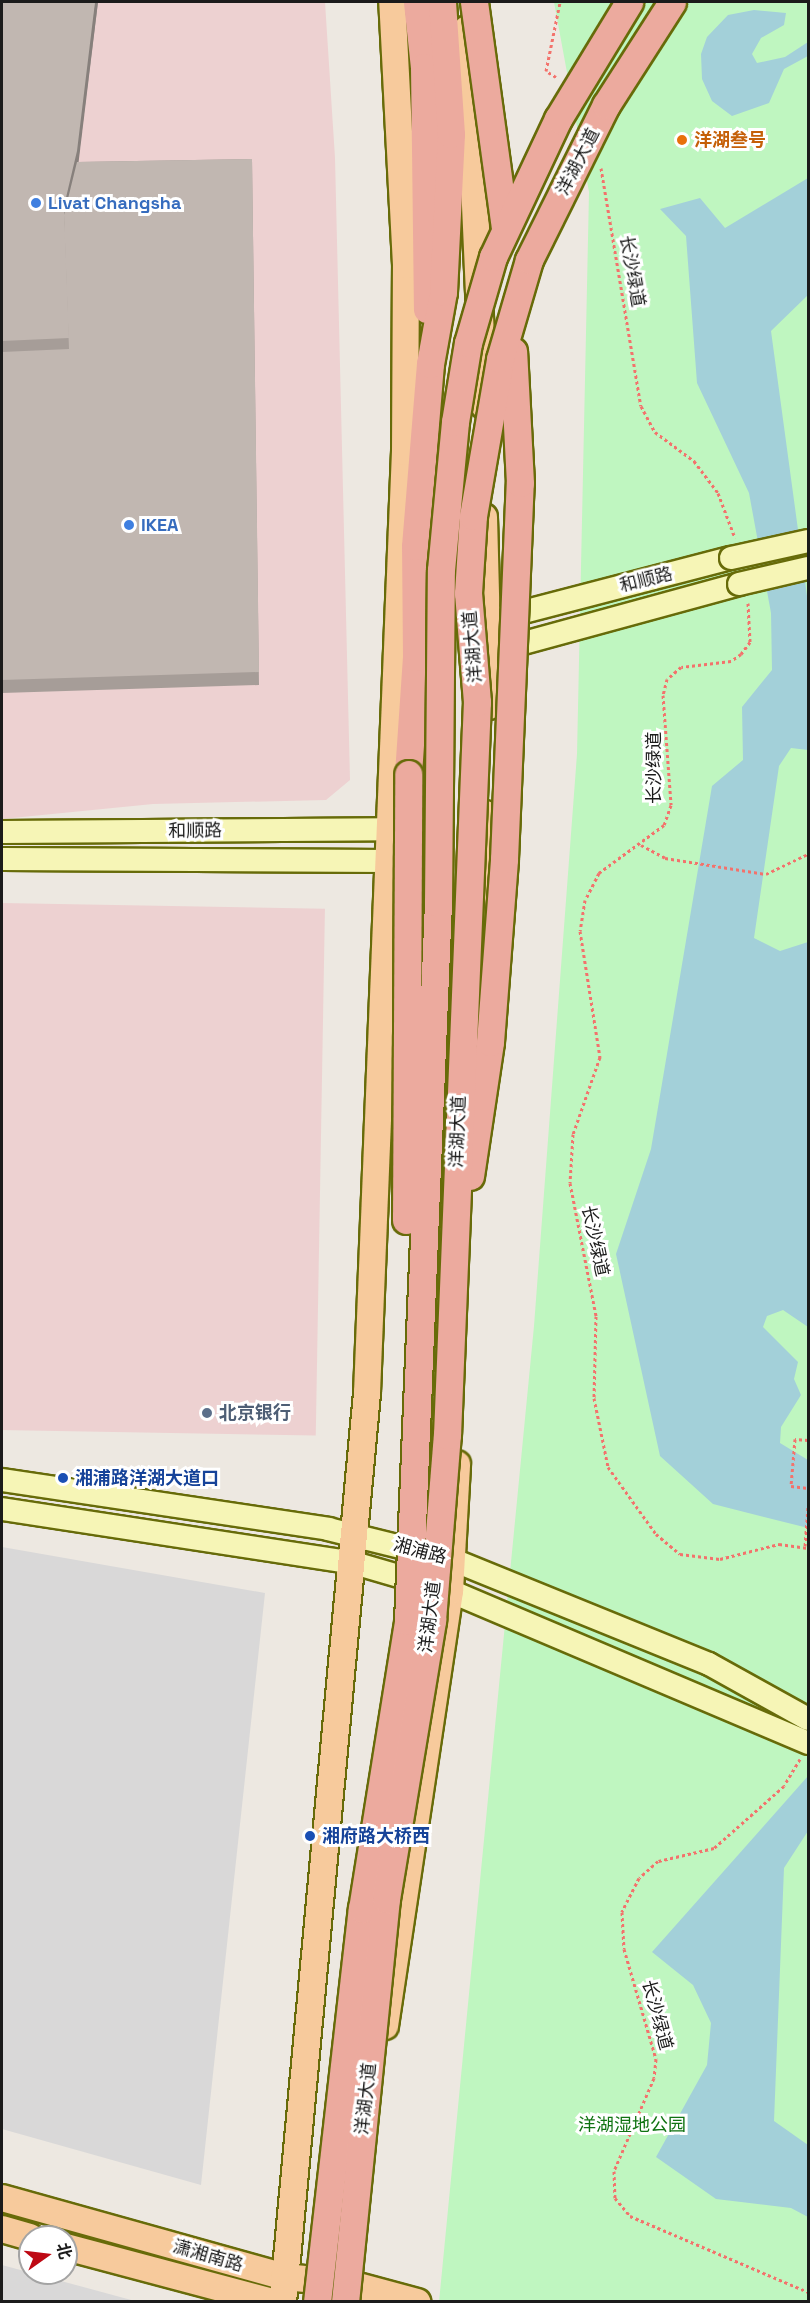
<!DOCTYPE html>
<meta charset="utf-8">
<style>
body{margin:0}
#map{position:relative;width:810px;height:2303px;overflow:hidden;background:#ede8e1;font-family:"Space Grotesk","Noto Sans SC",sans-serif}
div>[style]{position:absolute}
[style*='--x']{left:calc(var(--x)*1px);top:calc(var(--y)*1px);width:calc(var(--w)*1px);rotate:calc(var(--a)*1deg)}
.residential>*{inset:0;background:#d9d8d8}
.commercial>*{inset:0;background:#edd1d1;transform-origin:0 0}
.park>*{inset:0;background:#bff6c0}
.water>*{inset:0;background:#a3d0d9}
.path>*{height:3px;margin-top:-1.5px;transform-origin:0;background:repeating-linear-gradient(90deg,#f3726c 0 3px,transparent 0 6px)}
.roads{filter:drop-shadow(2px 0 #676b09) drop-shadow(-2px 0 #676b09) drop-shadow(0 2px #676b09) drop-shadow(0 -2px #676b09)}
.secondary>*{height:22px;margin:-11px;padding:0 11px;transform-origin:11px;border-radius:11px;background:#f6f5b6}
.primary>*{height:26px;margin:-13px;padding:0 13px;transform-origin:13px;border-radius:13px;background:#f7ca9c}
.trunk>*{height:27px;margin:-13.5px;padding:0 13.5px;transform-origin:13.5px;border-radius:13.5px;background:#ecaa9e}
.bridges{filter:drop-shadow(2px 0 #676b09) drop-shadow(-2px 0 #676b09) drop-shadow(0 2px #676b09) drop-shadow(0 -2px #676b09)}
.secondary-bridge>*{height:22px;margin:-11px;padding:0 11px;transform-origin:11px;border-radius:11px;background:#f6f5b6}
.trunk-bridge>*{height:27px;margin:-13.5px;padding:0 13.5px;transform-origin:13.5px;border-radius:13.5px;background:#ecaa9e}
.wall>*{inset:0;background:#a69d98}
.shaded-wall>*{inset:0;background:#87807c}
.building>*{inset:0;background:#c1b7b1}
.dots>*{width:16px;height:16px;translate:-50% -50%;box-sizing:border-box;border:3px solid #fff;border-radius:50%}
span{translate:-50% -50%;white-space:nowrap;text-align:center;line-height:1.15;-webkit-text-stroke:6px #fff;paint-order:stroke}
.food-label{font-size:18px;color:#c56008;font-weight:700}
.left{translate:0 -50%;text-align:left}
.street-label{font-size:18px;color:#1b1b1b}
.shop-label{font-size:18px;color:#366cbe;font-weight:700}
.service-label{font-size:18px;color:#4e5e75;font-weight:700}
.transit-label{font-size:18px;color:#164399;font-weight:700}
.park-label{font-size:18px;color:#107312}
.frame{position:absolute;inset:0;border:3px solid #1b1b1b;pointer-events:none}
.north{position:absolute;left:18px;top:2225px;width:60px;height:60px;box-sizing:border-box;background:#fff;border:2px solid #a4a4a4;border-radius:50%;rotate:76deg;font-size:16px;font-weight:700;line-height:24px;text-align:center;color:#1b1b1b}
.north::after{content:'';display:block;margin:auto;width:21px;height:27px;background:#be0914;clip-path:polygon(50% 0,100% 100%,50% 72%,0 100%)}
</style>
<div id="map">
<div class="residential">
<div style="clip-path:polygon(2px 1547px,265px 1593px,201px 2185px,2px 2129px)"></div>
<div style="clip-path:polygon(2px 2265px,135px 2301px,2px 2301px)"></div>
</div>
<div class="commercial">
<div style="clip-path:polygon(2px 2px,325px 2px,335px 158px,350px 780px,326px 800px,153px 804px,2px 819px)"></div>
<div style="left:2px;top:903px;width:323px;height:527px;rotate:1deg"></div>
</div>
<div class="park">
<div style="clip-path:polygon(554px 2px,808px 2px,808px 2301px,439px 2302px,534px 1326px,577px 754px,589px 192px)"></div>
</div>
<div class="water">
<div style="clip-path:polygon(754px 10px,786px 13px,784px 25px,761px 38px,752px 54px,757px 63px,785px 57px,808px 42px,808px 56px,784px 69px,769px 103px,732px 116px,712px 101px,702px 79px,701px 54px,707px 37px,728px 15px)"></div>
<div style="clip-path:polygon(808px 178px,808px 295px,771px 331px,807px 596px,808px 750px,791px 748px,779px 766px,754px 938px,780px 951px,808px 942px,808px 1327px,783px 1310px,767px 1316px,763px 1327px,798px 1362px,794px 1379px,801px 1395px,781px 1427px,780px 1443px,808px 1460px,808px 1528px,713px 1504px,660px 1456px,616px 1254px,651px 1149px,712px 786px,743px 760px,742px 707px,772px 670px,771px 613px,749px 493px,697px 383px,686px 236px,660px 209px,700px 198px,725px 228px)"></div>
<div style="clip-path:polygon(808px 1776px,808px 1831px,784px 1868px,774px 2121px,808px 2145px,808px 2217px,791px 2208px,716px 2199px,656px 2157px,707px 2065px,711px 2023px,693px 1985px,652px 1952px)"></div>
</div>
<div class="path">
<div style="--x:556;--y:77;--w:12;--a:-149"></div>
<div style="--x:546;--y:71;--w:70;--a:-78.5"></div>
<div style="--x:601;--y:168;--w:241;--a:80.5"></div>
<div style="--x:641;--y:406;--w:30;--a:62"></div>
<div style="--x:655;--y:432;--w:49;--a:36.6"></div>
<div style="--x:694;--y:461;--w:40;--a:53"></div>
<div style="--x:718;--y:493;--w:48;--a:69.3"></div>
<div style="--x:748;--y:603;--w:39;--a:87"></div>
<div style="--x:750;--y:642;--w:15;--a:127"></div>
<div style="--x:741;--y:654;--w:12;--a:145"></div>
<div style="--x:731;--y:661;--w:50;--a:173.2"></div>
<div style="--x:681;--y:667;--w:18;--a:139"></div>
<div style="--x:667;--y:679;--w:16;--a:104"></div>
<div style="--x:663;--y:695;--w:110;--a:85.8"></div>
<div style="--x:671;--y:805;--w:21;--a:109"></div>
<div style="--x:664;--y:825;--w:81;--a:143.6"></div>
<div style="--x:599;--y:873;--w:30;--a:117"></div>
<div style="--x:585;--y:900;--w:31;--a:99"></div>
<div style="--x:580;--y:931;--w:128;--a:81"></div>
<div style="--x:600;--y:1057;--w:82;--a:109.3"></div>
<div style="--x:573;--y:1134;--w:49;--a:93.5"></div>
<div style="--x:570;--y:1183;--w:136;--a:78.9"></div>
<div style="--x:596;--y:1316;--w:82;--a:91.4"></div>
<div style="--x:594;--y:1398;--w:70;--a:78.5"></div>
<div style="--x:608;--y:1467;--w:82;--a:54.4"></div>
<div style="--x:656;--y:1534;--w:31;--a:40"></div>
<div style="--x:680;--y:1554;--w:40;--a:7.1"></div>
<div style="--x:720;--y:1559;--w:61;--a:-14.3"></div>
<div style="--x:779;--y:1544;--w:29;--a:8"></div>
<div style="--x:641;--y:845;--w:27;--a:28"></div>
<div style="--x:665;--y:858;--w:102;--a:9"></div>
<div style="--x:766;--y:874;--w:47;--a:-25.5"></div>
<div style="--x:808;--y:1440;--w:13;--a:-176"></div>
<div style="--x:795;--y:1439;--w:47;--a:94.9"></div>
<div style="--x:791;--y:1486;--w:17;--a:7"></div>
<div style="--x:805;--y:1546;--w:40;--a:-85.7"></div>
<div style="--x:800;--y:1759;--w:31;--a:121"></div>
<div style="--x:784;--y:1786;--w:94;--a:138.5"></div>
<div style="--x:714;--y:1848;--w:57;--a:166.9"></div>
<div style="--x:658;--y:1861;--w:25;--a:138"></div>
<div style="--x:639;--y:1878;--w:38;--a:117"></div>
<div style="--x:622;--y:1912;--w:37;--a:87"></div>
<div style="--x:624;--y:1949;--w:115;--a:73.8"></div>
<div style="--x:656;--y:2059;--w:19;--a:96"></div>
<div style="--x:654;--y:2078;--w:101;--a:113.3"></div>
<div style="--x:614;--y:2171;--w:27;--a:88"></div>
<div style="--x:615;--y:2198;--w:23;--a:50"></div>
<div style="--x:630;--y:2216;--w:194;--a:23.1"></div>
</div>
<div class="roads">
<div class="secondary">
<div style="--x:500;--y:618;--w:239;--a:-14.6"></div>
<div style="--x:498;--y:650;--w:250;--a:-15.3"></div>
<div style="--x:2;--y:832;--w:386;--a:-0.4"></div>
<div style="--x:2;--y:859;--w:386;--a:0.3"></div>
<div style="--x:2;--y:1480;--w:330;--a:8.5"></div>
<div style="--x:328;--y:1529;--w:129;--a:13.9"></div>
<div style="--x:453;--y:1560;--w:276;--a:22.1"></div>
<div style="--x:709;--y:1664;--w:113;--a:29.1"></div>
<div style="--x:2;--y:1509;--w:356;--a:8.7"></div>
<div style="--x:354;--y:1563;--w:100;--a:16.3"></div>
<div style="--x:450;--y:1591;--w:389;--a:23"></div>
</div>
<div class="primary">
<div style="--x:467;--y:29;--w:377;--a:87.4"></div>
<div style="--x:484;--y:517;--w:189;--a:88.5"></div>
<div style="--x:476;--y:1044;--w:230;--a:-87.5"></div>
<div style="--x:385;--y:2026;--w:440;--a:-81.5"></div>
<div style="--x:450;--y:1591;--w:127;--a:-86.8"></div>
<div style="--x:2;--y:2198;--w:293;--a:15.6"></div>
<div style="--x:284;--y:2277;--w:63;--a:5.4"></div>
<div style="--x:347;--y:2283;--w:73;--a:15.2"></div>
<div style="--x:2;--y:2229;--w:29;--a:16"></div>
<div style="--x:66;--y:2247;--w:213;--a:14.9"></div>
<div style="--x:283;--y:2302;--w:913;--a:-84.72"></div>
<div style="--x:367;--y:1393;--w:942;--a:-87.69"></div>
<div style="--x:405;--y:452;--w:187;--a:-89.7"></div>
<div style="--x:406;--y:265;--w:263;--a:-93"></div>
</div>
<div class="trunk">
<div style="--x:417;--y:2;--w:65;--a:83.9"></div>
<div style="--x:424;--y:67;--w:242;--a:89.3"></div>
<div style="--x:408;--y:774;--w:117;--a:-86.1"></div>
<div style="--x:416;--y:657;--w:111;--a:-90.5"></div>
<div style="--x:415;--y:546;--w:183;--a:-85.3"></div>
<div style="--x:430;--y:364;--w:73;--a:-79.8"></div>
<div style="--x:443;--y:292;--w:158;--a:-87.1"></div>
<div style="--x:451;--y:134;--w:132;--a:-93.9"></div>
</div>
</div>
<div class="bridges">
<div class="secondary-bridge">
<div style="--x:731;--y:558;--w:79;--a:-12.4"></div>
<div style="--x:739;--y:584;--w:71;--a:-13.1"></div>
</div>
<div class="trunk-bridge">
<div style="--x:474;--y:2;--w:228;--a:82.2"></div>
<div style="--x:470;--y:1176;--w:135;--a:-81.5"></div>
<div style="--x:490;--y:1042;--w:184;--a:-85.6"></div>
<div style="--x:504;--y:859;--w:376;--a:-87.6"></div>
<div style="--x:520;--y:483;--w:132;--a:-93"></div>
<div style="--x:406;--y:1220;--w:446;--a:-89.7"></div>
<div style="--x:317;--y:2302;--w:396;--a:-83.5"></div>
<div style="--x:362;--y:1909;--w:292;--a:-80.9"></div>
<div style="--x:408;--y:1621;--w:719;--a:-87.61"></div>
<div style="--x:438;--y:903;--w:333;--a:-89.5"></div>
<div style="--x:441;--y:570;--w:149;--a:-84.6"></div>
<div style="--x:455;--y:422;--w:80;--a:-80.7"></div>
<div style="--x:468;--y:343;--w:90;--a:-73.8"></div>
<div style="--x:493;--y:257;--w:153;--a:-64.8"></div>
<div style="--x:558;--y:119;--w:137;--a:-58.7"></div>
<div style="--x:345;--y:2302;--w:405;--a:-84.2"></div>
<div style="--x:386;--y:1899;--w:283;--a:-80.6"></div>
<div style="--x:432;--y:1620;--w:186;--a:-85.4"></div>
<div style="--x:447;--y:1435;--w:734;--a:-87.66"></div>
<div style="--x:477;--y:702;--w:109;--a:-94.7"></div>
<div style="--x:468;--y:593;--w:77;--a:-86.3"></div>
<div style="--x:473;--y:516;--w:159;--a:-80.2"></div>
<div style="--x:500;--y:359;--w:103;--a:-73.7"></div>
<div style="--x:529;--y:260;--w:173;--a:-63.6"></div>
<div style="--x:606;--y:105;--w:122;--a:-57.3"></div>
</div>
</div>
<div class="wall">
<div style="clip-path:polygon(2px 2px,98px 2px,78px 162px,252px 159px,259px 685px,2px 693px)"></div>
</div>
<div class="shaded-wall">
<div style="clip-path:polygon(95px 2px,98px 2px,77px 175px,64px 228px,64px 206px)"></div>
</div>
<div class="building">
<div style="clip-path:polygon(2px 2px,95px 2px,77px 151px,64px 206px,69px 338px,2px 341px)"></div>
<div style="clip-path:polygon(252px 159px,259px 672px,2px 680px,2px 352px,69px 349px,64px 215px,77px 162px)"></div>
</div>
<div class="dots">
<div style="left:682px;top:140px;background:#e8710a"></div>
<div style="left:36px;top:203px;background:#3f7fe0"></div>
<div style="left:129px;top:525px;background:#3f7fe0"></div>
<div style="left:207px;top:1413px;background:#5c6f8a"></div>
<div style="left:63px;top:1478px;background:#1a4fb4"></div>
<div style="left:310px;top:1836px;background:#1a4fb4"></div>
</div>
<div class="food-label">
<span class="left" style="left:694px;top:140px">洋湖叁号</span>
</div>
<div class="street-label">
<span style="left:578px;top:162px;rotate:-63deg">洋湖大道</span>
<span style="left:632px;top:271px;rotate:80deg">长沙绿道</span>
<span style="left:646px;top:580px;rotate:-14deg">和顺路</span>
<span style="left:473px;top:647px;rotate:-95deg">洋湖大道</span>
<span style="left:654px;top:768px;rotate:-90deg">长沙绿道</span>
<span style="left:195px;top:831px;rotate:-1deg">和顺路</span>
<span style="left:458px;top:1132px;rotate:-88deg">洋湖大道</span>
<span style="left:595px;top:1241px;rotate:78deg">长沙绿道</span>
<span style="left:420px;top:1551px;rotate:15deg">湘浦路</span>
<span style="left:430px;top:1617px;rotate:-83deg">洋湖大道</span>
<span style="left:657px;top:2015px;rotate:75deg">长沙绿道</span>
<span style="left:366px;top:2099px;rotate:-84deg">洋湖大道</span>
<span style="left:208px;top:2256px;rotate:16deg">潇湘南路</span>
</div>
<div class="shop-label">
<span class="left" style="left:48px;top:203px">Livat Changsha</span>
<span class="left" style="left:141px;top:525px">IKEA</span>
</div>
<div class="service-label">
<span class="left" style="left:219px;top:1413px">北京银行</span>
</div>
<div class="transit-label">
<span class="left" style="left:75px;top:1478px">湘浦路洋湖大道口</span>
<span class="left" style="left:322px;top:1836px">湘府路大桥西</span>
</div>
<div class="park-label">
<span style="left:632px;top:2125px">洋湖湿地公园</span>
</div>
<div class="frame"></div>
<div class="north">北</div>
</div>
